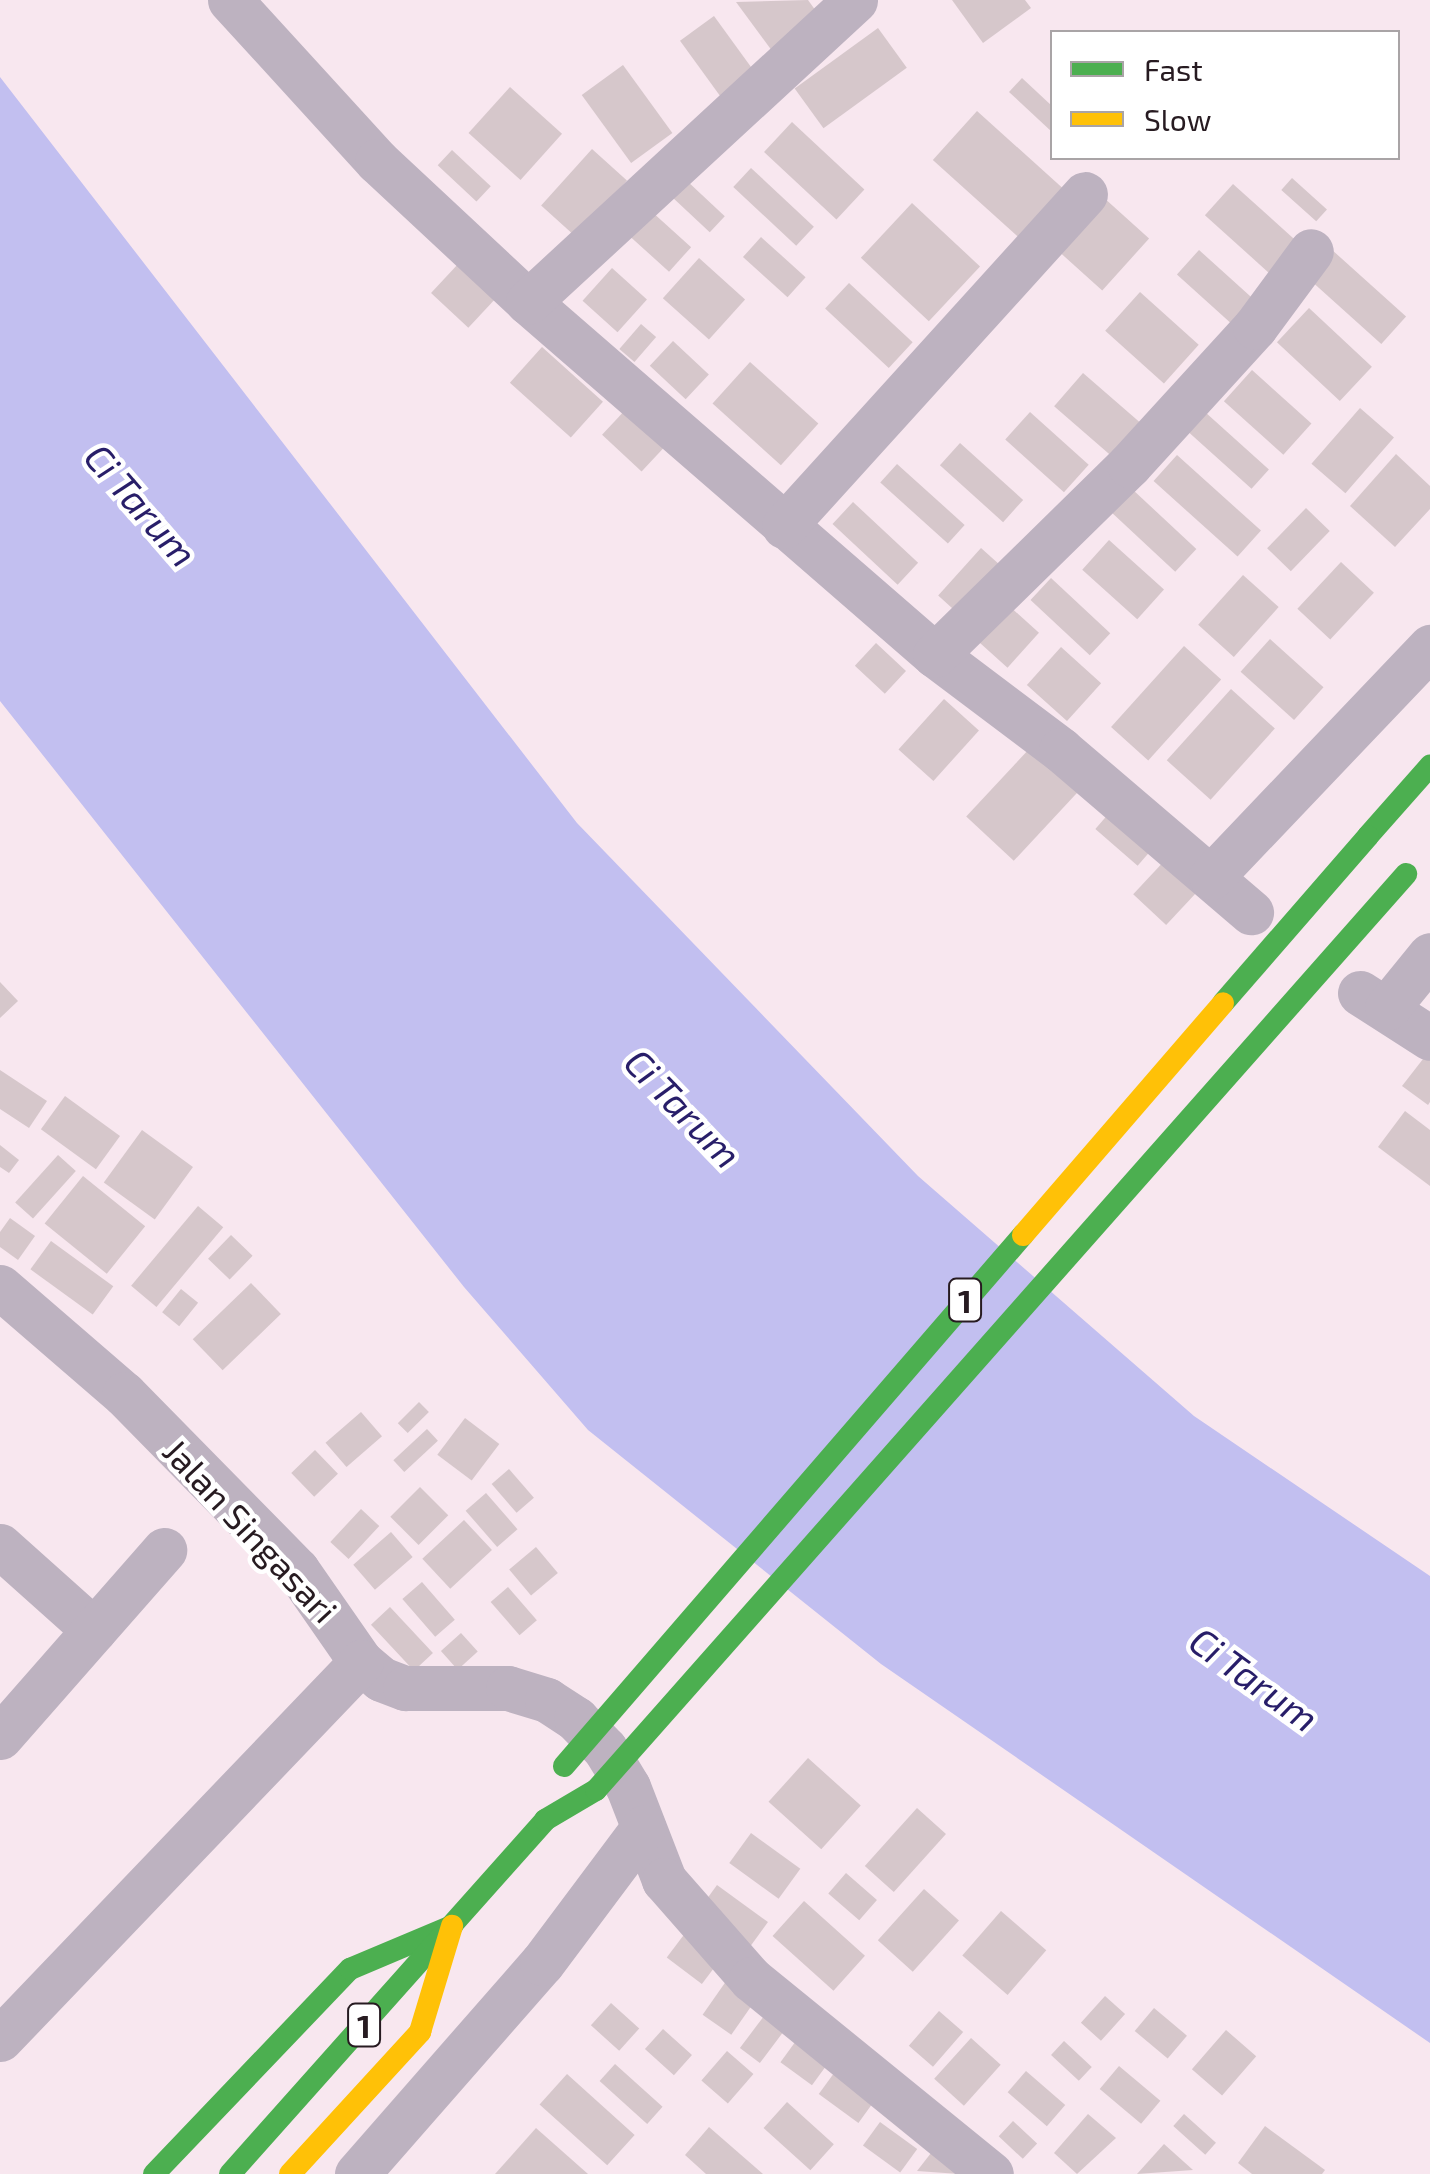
<!DOCTYPE html>
<style>
body{margin:0}
#map{position:relative;width:1430px;height:2174px;overflow:hidden;background:#f8e7ef;font-family:"Exo 2",sans-serif}
div>[style]{position:absolute}
[style*='--x']{left:calc(var(--x)*1px);top:calc(var(--y)*1px);width:calc(var(--w)*1px);rotate:calc(var(--a)*1deg)}
.water>*{inset:0;background:#c2bff0}
.building>*{inset:0;background:#d6c7cb;transform-origin:0 0}
.street>*{height:45px;margin:-22.5px;padding:0 22.5px;transform-origin:22.5px;border-radius:22.5px;background:#bdb2c0}
.fast>*{height:22px;margin:-11px;padding:0 11px;transform-origin:11px;border-radius:11px;background:#4caf50}
.slow>*{height:22px;margin:-11px;padding:0 11px;transform-origin:11px;border-radius:11px;background:#ffc107}
.fast-bridge>*{height:22px;margin:-11px;padding:0 11px;transform-origin:11px;border-radius:11px;background:#4caf50}
.slow-bridge>*{height:22px;margin:-11px;padding:0 11px;transform-origin:11px;border-radius:11px;background:#ffc107}
span{translate:-50% -50%;white-space:nowrap;text-align:center;line-height:1.15;-webkit-text-stroke:9px #fff;paint-order:stroke}
.shield-label span{padding:2px 8px;background:#fff;border:2px solid;border-radius:8px;-webkit-text-stroke-width:0}
.shield-label{font-size:32px;color:#271b21;font-weight:700}
.street-label{font-size:35px;color:#271b21}
.water-label{font-size:38px;color:#281e69;font-style:italic}
.legend{position:absolute;left:1050px;top:30px;width:350px;height:130px;box-sizing:border-box;background:#fff;border:2px solid #a9a4a6;margin:0;padding:12px 18px;list-style:none;font-size:30px;color:#271b21}
.legend li{display:flex;align-items:center;gap:20px;height:50px}
.legend b{width:50px;border:2px solid #a9a4a6}
</style>
<div id="map">
<div class="water">
<div style="clip-path:polygon(0 77px,577px 823px,918px 1176px,1194px 1416px,1430px 1576px,1430px 2043px,881px 1664px,588px 1430px,464px 1287px,0 701px)"></div>
</div>
<div class="building">
<div style="clip-path:polygon(808px 0,826px 25px,778px 59px,736px 2px)"></div>
<div style="clip-path:polygon(952px 0,1025px 0,1031px 8px,983px 43px)"></div>
<div style="left:714px;top:16px;width:71px;height:42px;rotate:54deg"></div>
<div style="left:878px;top:28px;width:49px;height:103px;rotate:54deg"></div>
<div style="left:623px;top:65px;width:84px;height:51px;rotate:54deg"></div>
<div style="clip-path:polygon(1022px 78px,1052px 106px,1052px 132px,1009px 92px)"></div>
<div style="left:510px;top:87px;width:70px;height:62px;rotate:42deg"></div>
<div style="left:977px;top:111px;width:127px;height:66px;rotate:42deg"></div>
<div style="left:792px;top:122px;width:99px;height:41px;rotate:43deg"></div>
<div style="left:592px;top:149px;width:47px;height:76px;rotate:42deg"></div>
<div style="left:452px;top:150px;width:53px;height:21px;rotate:43deg"></div>
<div style="left:751px;top:168px;width:86px;height:26px;rotate:43deg"></div>
<div style="left:1292px;top:178px;width:47px;height:16px;rotate:42deg"></div>
<div style="left:686px;top:180px;width:53px;height:22px;rotate:43deg"></div>
<div style="left:1233px;top:184px;width:93px;height:42px;rotate:42deg"></div>
<div style="left:1103px;top:197px;width:62px;height:70px;rotate:42deg"></div>
<div style="left:912px;top:203px;width:93px;height:75px;rotate:43deg"></div>
<div style="left:651px;top:211px;width:54px;height:33px;rotate:42deg"></div>
<div style="left:761px;top:237px;width:60px;height:27px;rotate:42deg"></div>
<div style="left:1331px;top:249px;width:101px;height:37px;rotate:42deg"></div>
<div style="left:1199px;top:250px;width:88px;height:33px;rotate:42deg"></div>
<div style="left:699px;top:258px;width:62px;height:54px;rotate:42deg"></div>
<div style="left:459px;top:263px;width:51px;height:41px;rotate:43deg"></div>
<div style="left:612px;top:268px;width:47px;height:44px;rotate:42deg"></div>
<div style="left:849px;top:283px;width:87px;height:35px;rotate:43deg"></div>
<div style="left:1140px;top:292px;width:79px;height:52px;rotate:42deg"></div>
<div style="left:1309px;top:308px;width:86px;height:47px;rotate:43deg"></div>
<div style="left:641px;top:324px;width:20px;height:33px;rotate:41deg"></div>
<div style="left:673px;top:341px;width:49px;height:34px;rotate:43deg"></div>
<div style="left:542px;top:347px;width:82px;height:48px;rotate:42deg"></div>
<div style="left:750px;top:362px;width:92px;height:56px;rotate:42deg"></div>
<div style="left:1252px;top:370px;width:80px;height:42px;rotate:42deg"></div>
<div style="left:1083px;top:373px;width:92px;height:44px;rotate:41deg"></div>
<div style="left:628px;top:407px;width:54px;height:38px;rotate:43deg"></div>
<div style="left:1360px;top:408px;width:45px;height:74px;rotate:41deg"></div>
<div style="left:1030px;top:412px;width:79px;height:37px;rotate:42deg"></div>
<div style="left:1205px;top:412px;width:86px;height:26px;rotate:42deg"></div>
<div style="left:960px;top:443px;width:85px;height:30px;rotate:42deg"></div>
<div style="clip-path:polygon(1396px 454px,1430px 486px,1430px 509px,1395px 547px,1350px 506px)"></div>
<div style="left:1177px;top:455px;width:113px;height:35px;rotate:42deg"></div>
<div style="left:897px;top:464px;width:91px;height:25px;rotate:42deg"></div>
<div style="left:1132px;top:489px;width:88px;height:31px;rotate:43deg"></div>
<div style="left:853px;top:502px;width:89px;height:30px;rotate:43deg"></div>
<div style="left:1306px;top:508px;width:33px;height:56px;rotate:44deg"></div>
<div style="left:1109px;top:540px;width:74px;height:40px;rotate:42deg"></div>
<div style="left:981px;top:548px;width:39px;height:64px;rotate:42deg"></div>
<div style="left:1341px;top:562px;width:45px;height:64px;rotate:43deg"></div>
<div style="left:1243px;top:575px;width:48px;height:67px;rotate:42deg"></div>
<div style="left:1051px;top:578px;width:81px;height:30px;rotate:43deg"></div>
<div style="left:1007px;top:604px;width:43px;height:47px;rotate:42deg"></div>
<div style="left:1270px;top:639px;width:72px;height:44px;rotate:42deg"></div>
<div style="left:876px;top:643px;width:41px;height:31px;rotate:43deg"></div>
<div style="left:1184px;top:646px;width:50px;height:109px;rotate:42deg"></div>
<div style="left:1061px;top:647px;width:54px;height:51px;rotate:42deg"></div>
<div style="left:1231px;top:689px;width:59px;height:96px;rotate:42deg"></div>
<div style="left:944px;top:699px;width:47px;height:68px;rotate:42deg"></div>
<div style="left:1031px;top:747px;width:65px;height:95px;rotate:43deg"></div>
<div style="left:1117px;top:804px;width:56px;height:33px;rotate:41deg"></div>
<div style="left:1168px;top:857px;width:45px;height:51px;rotate:43deg"></div>
<div style="clip-path:polygon(0 982px,18px 1001px,0 1018px)"></div>
<div style="clip-path:polygon(1430px 1050px,1430px 1102px,1428px 1105px,1402px 1086px)"></div>
<div style="clip-path:polygon(0 1070px,47px 1101px,29px 1128px,0 1109px)"></div>
<div style="left:65px;top:1096px;width:68px;height:41px;rotate:36deg"></div>
<div style="clip-path:polygon(1405px 1111px,1430px 1130px,1430px 1186px,1378px 1147px)"></div>
<div style="left:142px;top:1130px;width:63px;height:65px;rotate:36deg"></div>
<div style="clip-path:polygon(0 1145px,19px 1160px,9px 1173px,0 1167px)"></div>
<div style="left:58px;top:1155px;width:24px;height:64px;rotate:42deg"></div>
<div style="left:83px;top:1176px;width:80px;height:61px;rotate:39deg"></div>
<div style="left:198px;top:1206px;width:33px;height:104px;rotate:40deg"></div>
<div style="clip-path:polygon(10px 1218px,35px 1236px,18px 1260px,0 1247px,0 1232px)"></div>
<div style="left:231px;top:1235px;width:30px;height:33px;rotate:44deg"></div>
<div style="left:51px;top:1241px;width:77px;height:35px;rotate:36deg"></div>
<div style="left:251px;top:1283px;width:43px;height:81px;rotate:46deg"></div>
<div style="left:181px;top:1289px;width:22px;height:30px;rotate:39deg"></div>
<div style="left:419px;top:1402px;width:14px;height:30px;rotate:45deg"></div>
<div style="left:361px;top:1412px;width:32px;height:47px;rotate:49deg"></div>
<div style="left:465px;top:1418px;width:43px;height:46px;rotate:37deg"></div>
<div style="left:427px;top:1429px;width:16px;height:46px;rotate:47deg"></div>
<div style="left:315px;top:1450px;width:33px;height:33px;rotate:46deg"></div>
<div style="left:509px;top:1469px;width:38px;height:23px;rotate:49deg"></div>
<div style="left:420px;top:1487px;width:40px;height:42px;rotate:45deg"></div>
<div style="left:486px;top:1493px;width:48px;height:27px;rotate:49deg"></div>
<div style="left:361px;top:1509px;width:25px;height:45px;rotate:43deg"></div>
<div style="left:464px;top:1520px;width:41px;height:57px;rotate:47deg"></div>
<div style="left:391px;top:1532px;width:33px;height:50px;rotate:49deg"></div>
<div style="left:536px;top:1547px;width:34px;height:35px;rotate:50deg"></div>
<div style="left:422px;top:1582px;width:50px;height:26px;rotate:49deg"></div>
<div style="left:508px;top:1587px;width:44px;height:23px;rotate:49deg"></div>
<div style="left:390px;top:1607px;width:63px;height:26px;rotate:47deg"></div>
<div style="left:461px;top:1633px;width:25px;height:27px;rotate:48deg"></div>
<div style="left:808px;top:1758px;width:71px;height:59px;rotate:42deg"></div>
<div style="left:917px;top:1808px;width:39px;height:78px;rotate:42deg"></div>
<div style="left:751px;top:1833px;width:61px;height:37px;rotate:36deg"></div>
<div style="left:846px;top:1873px;width:41px;height:27px;rotate:41deg"></div>
<div style="left:717px;top:1885px;width:63px;height:29px;rotate:36deg"></div>
<div style="left:924px;top:1889px;width:47px;height:69px;rotate:42deg"></div>
<div style="left:804px;top:1901px;width:82px;height:47px;rotate:42deg"></div>
<div style="left:1001px;top:1911px;width:60px;height:59px;rotate:41deg"></div>
<div style="left:686px;top:1932px;width:44px;height:32px;rotate:37deg"></div>
<div style="left:729px;top:1977px;width:35px;height:46px;rotate:35deg"></div>
<div style="left:1105px;top:1996px;width:27px;height:36px;rotate:42deg"></div>
<div style="left:611px;top:2003px;width:38px;height:30px;rotate:42deg"></div>
<div style="left:770px;top:2008px;width:25px;height:50px;rotate:37deg"></div>
<div style="left:1154px;top:2008px;width:43px;height:30px;rotate:40deg"></div>
<div style="left:939px;top:2011px;width:32px;height:46px;rotate:41deg"></div>
<div style="left:663px;top:2029px;width:39px;height:27px;rotate:42deg"></div>
<div style="left:1226px;top:2030px;width:40px;height:52px;rotate:41deg"></div>
<div style="left:801px;top:2034px;width:39px;height:35px;rotate:36deg"></div>
<div style="left:971px;top:2038px;width:40px;height:55px;rotate:42deg"></div>
<div style="left:1064px;top:2041px;width:38px;height:19px;rotate:43deg"></div>
<div style="left:727px;top:2051px;width:35px;height:39px;rotate:41deg"></div>
<div style="left:615px;top:2064px;width:64px;height:23px;rotate:42deg"></div>
<div style="left:1119px;top:2066px;width:54px;height:30px;rotate:40deg"></div>
<div style="left:837px;top:2069px;width:49px;height:31px;rotate:36deg"></div>
<div style="left:1026px;top:2071px;width:52px;height:28px;rotate:41deg"></div>
<div style="left:567px;top:2074px;width:91px;height:41px;rotate:42deg"></div>
<div style="left:787px;top:2102px;width:63px;height:35px;rotate:42deg"></div>
<div style="clip-path:polygon(1088px 2114px,1116px 2138px,1077px 2174px,1054px 2153px)"></div>
<div style="left:1184px;top:2114px;width:43px;height:16px;rotate:42deg"></div>
<div style="left:1013px;top:2121px;width:33px;height:21px;rotate:43deg"></div>
<div style="left:880px;top:2122px;width:46px;height:29px;rotate:36deg"></div>
<div style="clip-path:polygon(1265px 2126px,1325px 2170px,1322px 2174px,1252px 2174px,1238px 2163px)"></div>
<div style="clip-path:polygon(709px 2127px,763px 2174px,706px 2174px,685px 2155px)"></div>
<div style="clip-path:polygon(536px 2128px,588px 2174px,495px 2174px)"></div>
<div style="clip-path:polygon(1164px 2144px,1193px 2170px,1137px 2174px)"></div>
<div style="clip-path:polygon(931px 2153px,959px 2174px,917px 2171px)"></div>
</div>
<div class="street">
<div style="--x:230;--y:0;--w:218;--a:47.6"></div>
<div style="--x:377;--y:161;--w:207;--a:43"></div>
<div style="--x:528;--y:302;--w:539;--a:40.94"></div>
<div style="--x:935;--y:655;--w:158;--a:37"></div>
<div style="--x:1061;--y:750;--w:250;--a:40.5"></div>
<div style="--x:528;--y:302;--w:445;--a:-42.7"></div>
<div style="--x:784;--y:526;--w:448;--a:-47.8"></div>
<div style="--x:935;--y:655;--w:272;--a:-44.4"></div>
<div style="--x:1129;--y:465;--w:187;--a:-47.6"></div>
<div style="--x:1255;--y:327;--w:94;--a:-53.6"></div>
<div style="--x:1211;--y:877;--w:318;--a:-46.4"></div>
<div style="--x:1360;--y:993;--w:83;--a:32.7"></div>
<div style="--x:1387;--y:1008;--w:68;--a:-50.9"></div>
<div style="--x:0;--y:1287;--w:164;--a:40.8"></div>
<div style="--x:124;--y:1394;--w:247;--a:45.5"></div>
<div style="--x:297;--y:1570;--w:112;--a:55.2"></div>
<div style="--x:361;--y:1662;--w:26;--a:40"></div>
<div style="--x:381;--y:1679;--w:26;--a:21"></div>
<div style="--x:405;--y:1688;--w:103;--a:0"></div>
<div style="--x:508;--y:1688;--w:41;--a:17.1"></div>
<div style="--x:547;--y:1700;--w:35;--a:33"></div>
<div style="--x:576;--y:1719;--w:42;--a:46"></div>
<div style="--x:605;--y:1749;--w:44;--a:58.8"></div>
<div style="--x:628;--y:1787;--w:100;--a:68.8"></div>
<div style="--x:664;--y:1880;--w:132;--a:48.7"></div>
<div style="--x:751;--y:1979;--w:309;--a:39.1"></div>
<div style="--x:0;--y:1546;--w:126;--a:41.8"></div>
<div style="--x:0;--y:1737;--w:249;--a:-48.7"></div>
<div style="--x:0;--y:2039;--w:522;--a:-46.24"></div>
<div style="--x:357;--y:2174;--w:281;--a:-48.8"></div>
<div style="--x:542;--y:1963;--w:169;--a:-53.2"></div>
</div>
<div class="fast">
<div style="--x:1368;--y:836;--w:94;--a:-48.5"></div>
<div style="--x:154;--y:2174;--w:284;--a:-46.3"></div>
<div style="--x:350;--y:1969;--w:111;--a:-22.9"></div>
<div style="--x:230;--y:2174;--w:474;--a:-48.3"></div>
<div style="--x:545;--y:1820;--w:59;--a:-30.5"></div>
</div>
<div class="slow">
<div style="--x:290;--y:2174;--w:193;--a:-47.5"></div>
<div style="--x:420;--y:2032;--w:111;--a:-73.2"></div>
</div>
<div class="fast-bridge">
<div style="--x:1223;--y:1003;--w:221;--a:-49"></div>
<div style="--x:564;--y:1766;--w:702;--a:-49.16"></div>
<div style="--x:596;--y:1790;--w:1223;--a:-48.51"></div>
</div>
<div class="slow-bridge">
<div style="--x:1023;--y:1235;--w:306;--a:-49.2"></div>
</div>
<div class="shield-label">
<span style="left:965px;top:1300px">1</span>
<span style="left:364px;top:2025px">1</span>
</div>
<div class="street-label">
<span style="left:251px;top:1530px;rotate:47deg">Jalan Singasari</span>
</div>
<div class="water-label">
<span style="left:141px;top:505px;rotate:49deg">Ci Tarum</span>
<span style="left:683px;top:1108px;rotate:46deg">Ci Tarum</span>
<span style="left:1254px;top:1679px;rotate:36deg">Ci Tarum</span>
</div>
<ul class="legend">
<li><b style="height:12px;background:#4caf50"></b>Fast</li>
<li><b style="height:12px;background:#ffc107"></b>Slow</li>
</ul>
</div>
